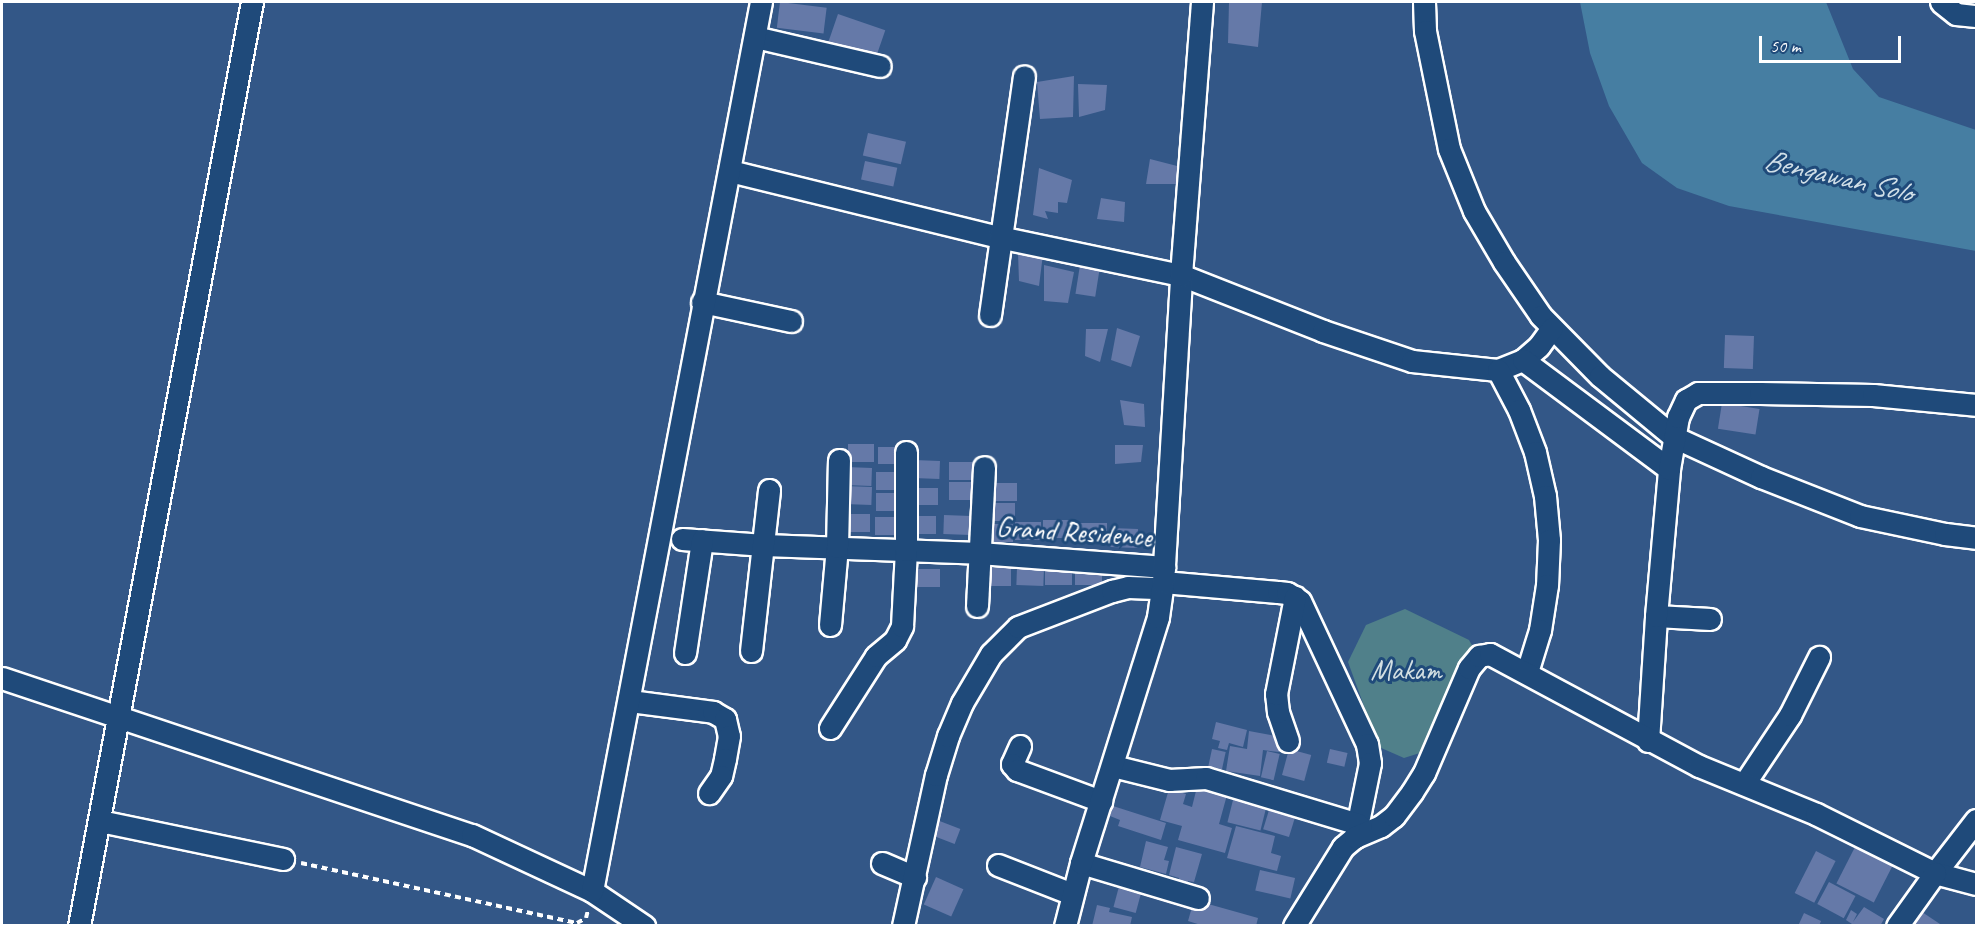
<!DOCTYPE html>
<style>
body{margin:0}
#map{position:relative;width:1978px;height:927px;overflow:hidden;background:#335787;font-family:Caveat,sans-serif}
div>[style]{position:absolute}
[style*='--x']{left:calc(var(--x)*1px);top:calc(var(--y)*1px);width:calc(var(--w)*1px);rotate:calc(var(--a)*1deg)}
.green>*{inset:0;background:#50808a}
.water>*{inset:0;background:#467ea2}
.building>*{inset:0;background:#6579a8;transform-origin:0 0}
.path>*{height:4px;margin-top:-2px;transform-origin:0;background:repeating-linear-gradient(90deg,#fff 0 6px,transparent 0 10.5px)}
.roads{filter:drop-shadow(2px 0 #fff) drop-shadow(-2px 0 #fff) drop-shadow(0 2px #fff) drop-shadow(0 -2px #fff)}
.minor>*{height:21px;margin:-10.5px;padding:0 10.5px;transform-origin:10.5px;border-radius:10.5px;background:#1f4a7a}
span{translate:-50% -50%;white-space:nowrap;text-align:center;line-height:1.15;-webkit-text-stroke:6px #1f4a7a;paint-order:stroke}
.street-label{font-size:28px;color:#fff}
.park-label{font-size:28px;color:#d3dfe2}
.water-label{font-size:30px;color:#d1dfe8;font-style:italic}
.frame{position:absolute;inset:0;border:3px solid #fff;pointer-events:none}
.scale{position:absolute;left:1759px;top:36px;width:142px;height:27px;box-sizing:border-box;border:3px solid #fff;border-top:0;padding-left:8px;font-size:18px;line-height:21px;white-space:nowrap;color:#fff;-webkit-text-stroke:4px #1f4a7a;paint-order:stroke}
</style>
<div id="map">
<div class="green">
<div style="clip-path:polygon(1405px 609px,1469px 640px,1473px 647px,1426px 751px,1404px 758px,1379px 747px,1348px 662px,1366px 625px)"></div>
</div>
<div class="water">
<div style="clip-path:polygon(1580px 2px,1826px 2px,1853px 69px,1879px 97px,1976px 130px,1976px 251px,1729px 206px,1677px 188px,1642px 163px,1609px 106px,1590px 53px)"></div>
</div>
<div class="building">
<div style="left:780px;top:2px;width:47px;height:26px;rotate:7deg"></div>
<div style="clip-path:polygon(1229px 2px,1262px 2px,1258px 47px,1228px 43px)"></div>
<div style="left:838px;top:14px;width:50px;height:31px;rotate:19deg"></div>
<div style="clip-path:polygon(1074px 76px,1073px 117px,1040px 119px,1037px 82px)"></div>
<div style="clip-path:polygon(1078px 84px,1107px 85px,1105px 110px,1079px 117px)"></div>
<div style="left:868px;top:133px;width:39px;height:23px;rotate:13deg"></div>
<div style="clip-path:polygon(1150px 159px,1181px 167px,1177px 184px,1146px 184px)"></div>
<div style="left:865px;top:161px;width:33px;height:19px;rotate:12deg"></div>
<div style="clip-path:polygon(1039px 168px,1072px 180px,1067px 203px,1058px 202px,1058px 213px,1045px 211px,1048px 219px,1033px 215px)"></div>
<div style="clip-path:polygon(1101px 198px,1125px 202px,1124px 222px,1097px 219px)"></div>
<div style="clip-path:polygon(1018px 253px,1043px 254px,1039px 286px,1019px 281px)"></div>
<div style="clip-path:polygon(1044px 265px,1074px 272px,1068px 303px,1044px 301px)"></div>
<div style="left:1080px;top:265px;width:20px;height:29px;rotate:9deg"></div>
<div style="clip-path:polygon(1117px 328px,1140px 336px,1131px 367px,1111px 360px)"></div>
<div style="clip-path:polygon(1086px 329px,1108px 329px,1100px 362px,1085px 356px)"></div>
<div style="left:1725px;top:335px;width:29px;height:33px;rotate:2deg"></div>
<div style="clip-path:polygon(1120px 400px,1144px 404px,1145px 427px,1124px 425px)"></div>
<div style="left:1722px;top:403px;width:38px;height:26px;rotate:9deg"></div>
<div style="left:848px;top:444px;width:26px;height:18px"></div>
<div style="clip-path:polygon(1115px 445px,1143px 445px,1141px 462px,1115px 464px)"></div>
<div style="left:878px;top:447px;width:26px;height:17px"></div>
<div style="left:914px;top:460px;width:26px;height:18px;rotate:2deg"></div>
<div style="left:949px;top:462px;width:27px;height:18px"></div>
<div style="left:846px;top:467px;width:26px;height:18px;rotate:2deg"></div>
<div style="left:876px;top:472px;width:27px;height:18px"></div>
<div style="left:949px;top:482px;width:27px;height:18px"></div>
<div style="left:990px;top:483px;width:27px;height:18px"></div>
<div style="left:845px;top:486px;width:27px;height:18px;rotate:2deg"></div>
<div style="left:911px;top:488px;width:27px;height:17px"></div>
<div style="left:876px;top:493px;width:27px;height:18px"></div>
<div style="left:988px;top:503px;width:27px;height:18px"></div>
<div style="left:843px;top:514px;width:27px;height:18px"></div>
<div style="left:944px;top:515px;width:27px;height:19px;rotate:2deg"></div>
<div style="left:910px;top:516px;width:26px;height:18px"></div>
<div style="left:875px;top:517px;width:26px;height:18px"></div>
<div style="left:1043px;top:520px;width:27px;height:18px"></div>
<div style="left:1015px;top:522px;width:26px;height:18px"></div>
<div style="left:1080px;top:523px;width:27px;height:17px"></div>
<div style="left:987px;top:524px;width:26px;height:18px"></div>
<div style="left:1111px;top:528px;width:27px;height:19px;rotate:2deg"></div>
<div style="left:1017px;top:567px;width:27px;height:18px;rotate:2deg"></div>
<div style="left:1075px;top:567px;width:27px;height:18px"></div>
<div style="left:984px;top:568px;width:27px;height:18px"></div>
<div style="left:1045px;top:568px;width:27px;height:17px"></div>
<div style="left:913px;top:569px;width:27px;height:18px"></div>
<div style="clip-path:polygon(1216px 722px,1247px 730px,1243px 747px,1229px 743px,1227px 750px,1218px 748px,1220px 741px,1212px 739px)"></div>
<div style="clip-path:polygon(1249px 731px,1281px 737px,1279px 752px,1263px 750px,1260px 776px,1226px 771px,1230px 746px,1247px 749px)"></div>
<div style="left:1212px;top:749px;width:14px;height:18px;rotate:12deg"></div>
<div style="left:1289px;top:749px;width:23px;height:27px;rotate:15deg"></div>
<div style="left:1330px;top:749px;width:18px;height:14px;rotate:13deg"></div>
<div style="left:1267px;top:751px;width:13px;height:27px;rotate:13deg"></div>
<div style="clip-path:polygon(1197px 787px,1227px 795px,1219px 824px,1232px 828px,1225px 853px,1178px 840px,1182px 826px,1160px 820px,1169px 789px,1186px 794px,1183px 804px,1192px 807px)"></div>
<div style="left:1234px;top:796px;width:34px;height:27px;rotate:14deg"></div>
<div style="clip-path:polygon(1113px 806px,1166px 823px,1161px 840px,1118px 826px,1120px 820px,1110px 816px)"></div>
<div style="left:1269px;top:810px;width:27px;height:20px;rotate:17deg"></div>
<div style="left:937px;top:820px;width:25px;height:16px;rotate:21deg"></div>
<div style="clip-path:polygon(1236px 826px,1275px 836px,1271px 853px,1281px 856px,1277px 871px,1227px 858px)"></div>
<div style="clip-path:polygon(1146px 841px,1168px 847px,1164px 860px,1169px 861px,1166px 874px,1140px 867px)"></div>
<div style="clip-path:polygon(1176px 847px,1202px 854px,1194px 882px,1188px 881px,1187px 887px,1177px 884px,1179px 878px,1169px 875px)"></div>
<div style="left:1855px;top:847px;width:42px;height:41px;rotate:27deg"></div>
<div style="left:1816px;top:851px;width:22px;height:47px;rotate:27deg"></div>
<div style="left:1260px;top:870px;width:36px;height:21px;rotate:13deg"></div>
<div style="left:936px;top:877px;width:30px;height:30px;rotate:24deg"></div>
<div style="left:1121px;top:879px;width:23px;height:29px;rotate:15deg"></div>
<div style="left:1829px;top:882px;width:30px;height:25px;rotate:28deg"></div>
<div style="clip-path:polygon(1194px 900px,1258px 918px,1256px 926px,1204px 926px,1188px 921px)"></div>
<div style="clip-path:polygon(1097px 905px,1110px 908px,1109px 912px,1132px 917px,1130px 926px,1092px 926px)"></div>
<div style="clip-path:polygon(1864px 907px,1884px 919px,1880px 926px,1855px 926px,1846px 920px,1851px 910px,1857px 914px,1853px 922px)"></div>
<div style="clip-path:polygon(1922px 912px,1943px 926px,1913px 926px)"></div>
<div style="clip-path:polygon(1804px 913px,1821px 921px,1819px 926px,1798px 926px)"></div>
</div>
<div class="path">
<div style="--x:301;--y:863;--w:282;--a:12.3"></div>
<div style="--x:577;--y:923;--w:10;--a:-29"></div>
<div style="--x:586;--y:918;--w:8;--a:-76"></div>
</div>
<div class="roads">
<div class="minor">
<div style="--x:1424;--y:2;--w:29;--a:88"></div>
<div style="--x:1425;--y:31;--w:120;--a:78.5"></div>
<div style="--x:1449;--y:149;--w:67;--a:68"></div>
<div style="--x:1474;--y:211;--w:59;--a:59.5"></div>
<div style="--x:1504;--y:262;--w:65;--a:55.6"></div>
<div style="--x:1541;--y:316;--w:84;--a:45.5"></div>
<div style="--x:1600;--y:376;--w:96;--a:39.5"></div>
<div style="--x:1674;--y:437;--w:96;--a:24.7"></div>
<div style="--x:1761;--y:477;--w:106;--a:21.5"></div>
<div style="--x:1860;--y:516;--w:87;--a:12"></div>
<div style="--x:1945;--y:534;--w:31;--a:7"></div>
<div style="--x:1941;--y:2;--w:19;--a:39"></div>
<div style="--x:1956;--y:14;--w:20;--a:6"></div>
<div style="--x:755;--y:37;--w:128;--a:13.1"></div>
<div style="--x:730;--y:171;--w:277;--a:13.8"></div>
<div style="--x:999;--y:237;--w:186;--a:11.8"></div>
<div style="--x:1181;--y:275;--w:153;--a:21.5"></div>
<div style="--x:1323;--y:331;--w:94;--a:18.6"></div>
<div style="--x:1412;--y:361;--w:86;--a:6"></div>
<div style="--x:1498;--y:370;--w:27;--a:-22"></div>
<div style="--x:1523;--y:360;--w:21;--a:-41"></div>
<div style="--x:1539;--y:346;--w:22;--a:-54"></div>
<div style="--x:702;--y:302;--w:91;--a:12.1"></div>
<div style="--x:990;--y:315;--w:241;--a:-81.9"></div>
<div style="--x:1523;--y:360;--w:182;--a:36.7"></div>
<div style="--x:1498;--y:370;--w:45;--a:62.3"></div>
<div style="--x:1519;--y:410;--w:45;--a:69.1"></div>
<div style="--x:1535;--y:452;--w:45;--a:77.2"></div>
<div style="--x:1545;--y:496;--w:44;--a:84.8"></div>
<div style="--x:1549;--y:540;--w:45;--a:92.5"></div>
<div style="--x:1547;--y:585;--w:46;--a:98.8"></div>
<div style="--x:1540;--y:630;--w:44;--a:107.2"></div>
<div style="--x:682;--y:539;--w:82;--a:4.2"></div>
<div style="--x:764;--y:545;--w:215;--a:2.1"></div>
<div style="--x:979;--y:553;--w:186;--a:4.3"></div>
<div style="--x:1163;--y:582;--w:115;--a:5"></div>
<div style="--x:1278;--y:592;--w:9;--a:6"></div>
<div style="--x:1287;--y:593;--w:15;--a:32"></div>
<div style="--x:1300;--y:601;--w:158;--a:64.9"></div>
<div style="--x:1367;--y:744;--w:19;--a:81"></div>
<div style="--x:1370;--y:763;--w:76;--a:101.5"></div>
<div style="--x:977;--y:606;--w:139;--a:-87.1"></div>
<div style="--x:1656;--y:616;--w:54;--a:3.2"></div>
<div style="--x:830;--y:625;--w:78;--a:-84.9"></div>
<div style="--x:837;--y:547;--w:87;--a:-88.7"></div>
<div style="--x:751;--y:651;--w:162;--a:-83.6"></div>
<div style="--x:685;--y:653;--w:114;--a:-81.4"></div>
<div style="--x:2;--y:678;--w:496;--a:18.5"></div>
<div style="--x:472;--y:835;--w:132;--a:25"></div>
<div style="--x:592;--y:891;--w:63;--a:33.9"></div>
<div style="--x:630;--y:701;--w:84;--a:7.5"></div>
<div style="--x:713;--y:712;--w:14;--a:30"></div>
<div style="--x:725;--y:719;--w:17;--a:77"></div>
<div style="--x:729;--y:736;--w:23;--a:100"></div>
<div style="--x:725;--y:759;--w:17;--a:103"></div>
<div style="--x:721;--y:776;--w:21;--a:125"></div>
<div style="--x:830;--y:728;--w:85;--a:-57.4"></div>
<div style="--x:876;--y:656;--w:25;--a:-40"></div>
<div style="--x:895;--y:640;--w:16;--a:-63"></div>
<div style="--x:902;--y:626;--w:76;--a:-87"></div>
<div style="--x:906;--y:550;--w:98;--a:-90"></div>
<div style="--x:1288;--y:741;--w:31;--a:-109"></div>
<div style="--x:1278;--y:712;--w:18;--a:-96"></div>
<div style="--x:1276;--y:694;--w:99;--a:-78.9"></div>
<div style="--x:1648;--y:741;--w:125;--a:-86.3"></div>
<div style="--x:1656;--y:616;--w:148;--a:-84.9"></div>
<div style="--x:1669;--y:469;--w:53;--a:-80.2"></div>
<div style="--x:1678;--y:417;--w:19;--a:-65"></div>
<div style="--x:1686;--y:400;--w:14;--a:-30"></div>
<div style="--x:1698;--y:393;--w:62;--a:0"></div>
<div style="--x:1760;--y:393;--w:113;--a:1"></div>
<div style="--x:1873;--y:395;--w:103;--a:5.5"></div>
<div style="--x:1020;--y:746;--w:20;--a:114"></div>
<div style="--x:1012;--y:764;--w:8;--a:50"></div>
<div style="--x:1017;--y:770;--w:90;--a:20.3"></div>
<div style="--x:1113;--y:766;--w:58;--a:14"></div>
<div style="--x:1169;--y:780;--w:37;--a:-3"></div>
<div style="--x:1206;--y:778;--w:159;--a:16.8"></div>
<div style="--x:1744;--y:784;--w:83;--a:-56.3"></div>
<div style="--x:1790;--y:715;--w:65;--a:-63.4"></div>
<div style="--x:1976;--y:820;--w:67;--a:127.7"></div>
<div style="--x:1935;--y:873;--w:42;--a:15"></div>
<div style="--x:100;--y:821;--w:187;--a:11.7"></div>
<div style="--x:882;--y:863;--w:36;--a:23"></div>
<div style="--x:1081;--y:863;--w:122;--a:16.7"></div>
<div style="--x:998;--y:865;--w:79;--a:21.4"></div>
<div style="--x:592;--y:891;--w:905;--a:-79.24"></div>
<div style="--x:79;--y:926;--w:940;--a:-79.4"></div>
<div style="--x:903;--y:926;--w:155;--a:-77.7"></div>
<div style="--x:936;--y:775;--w:41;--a:-72.9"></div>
<div style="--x:948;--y:736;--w:36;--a:-67"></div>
<div style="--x:962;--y:703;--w:57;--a:-59.4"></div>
<div style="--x:991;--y:654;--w:38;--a:-45"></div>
<div style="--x:1018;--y:627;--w:101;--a:-21"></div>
<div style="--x:1112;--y:591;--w:16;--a:-14"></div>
<div style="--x:1128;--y:587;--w:34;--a:2"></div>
<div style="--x:1065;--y:926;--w:65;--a:-75.7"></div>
<div style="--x:1081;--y:863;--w:258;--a:-72.6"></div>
<div style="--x:1158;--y:617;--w:35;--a:-82"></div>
<div style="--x:1163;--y:582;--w:308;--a:-86.6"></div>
<div style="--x:1181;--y:275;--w:274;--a:-85.6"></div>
<div style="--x:1294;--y:926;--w:93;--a:-58.2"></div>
<div style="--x:1343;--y:847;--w:16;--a:-40"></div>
<div style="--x:1355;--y:837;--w:28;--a:-23"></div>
<div style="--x:1381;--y:826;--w:16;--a:-38"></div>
<div style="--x:1394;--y:816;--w:30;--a:-53"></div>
<div style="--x:1412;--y:792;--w:22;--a:-58"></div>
<div style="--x:1424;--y:773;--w:114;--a:-66.8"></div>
<div style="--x:1469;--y:668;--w:16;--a:-50"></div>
<div style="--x:1479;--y:656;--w:11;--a:-10"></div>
<div style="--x:1490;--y:654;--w:237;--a:28.2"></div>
<div style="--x:1699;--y:766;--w:126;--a:22.3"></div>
<div style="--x:1816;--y:814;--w:133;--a:26.4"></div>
<div style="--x:1935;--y:873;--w:65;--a:125.6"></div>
</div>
</div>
<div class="street-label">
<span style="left:1074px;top:532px;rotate:4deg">Grand Residence</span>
</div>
<div class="park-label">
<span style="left:1406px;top:670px">Makam</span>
</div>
<div class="water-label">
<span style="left:1838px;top:176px;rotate:13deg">Bengawan Solo</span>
</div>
<div class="frame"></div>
<div class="scale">50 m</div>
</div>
